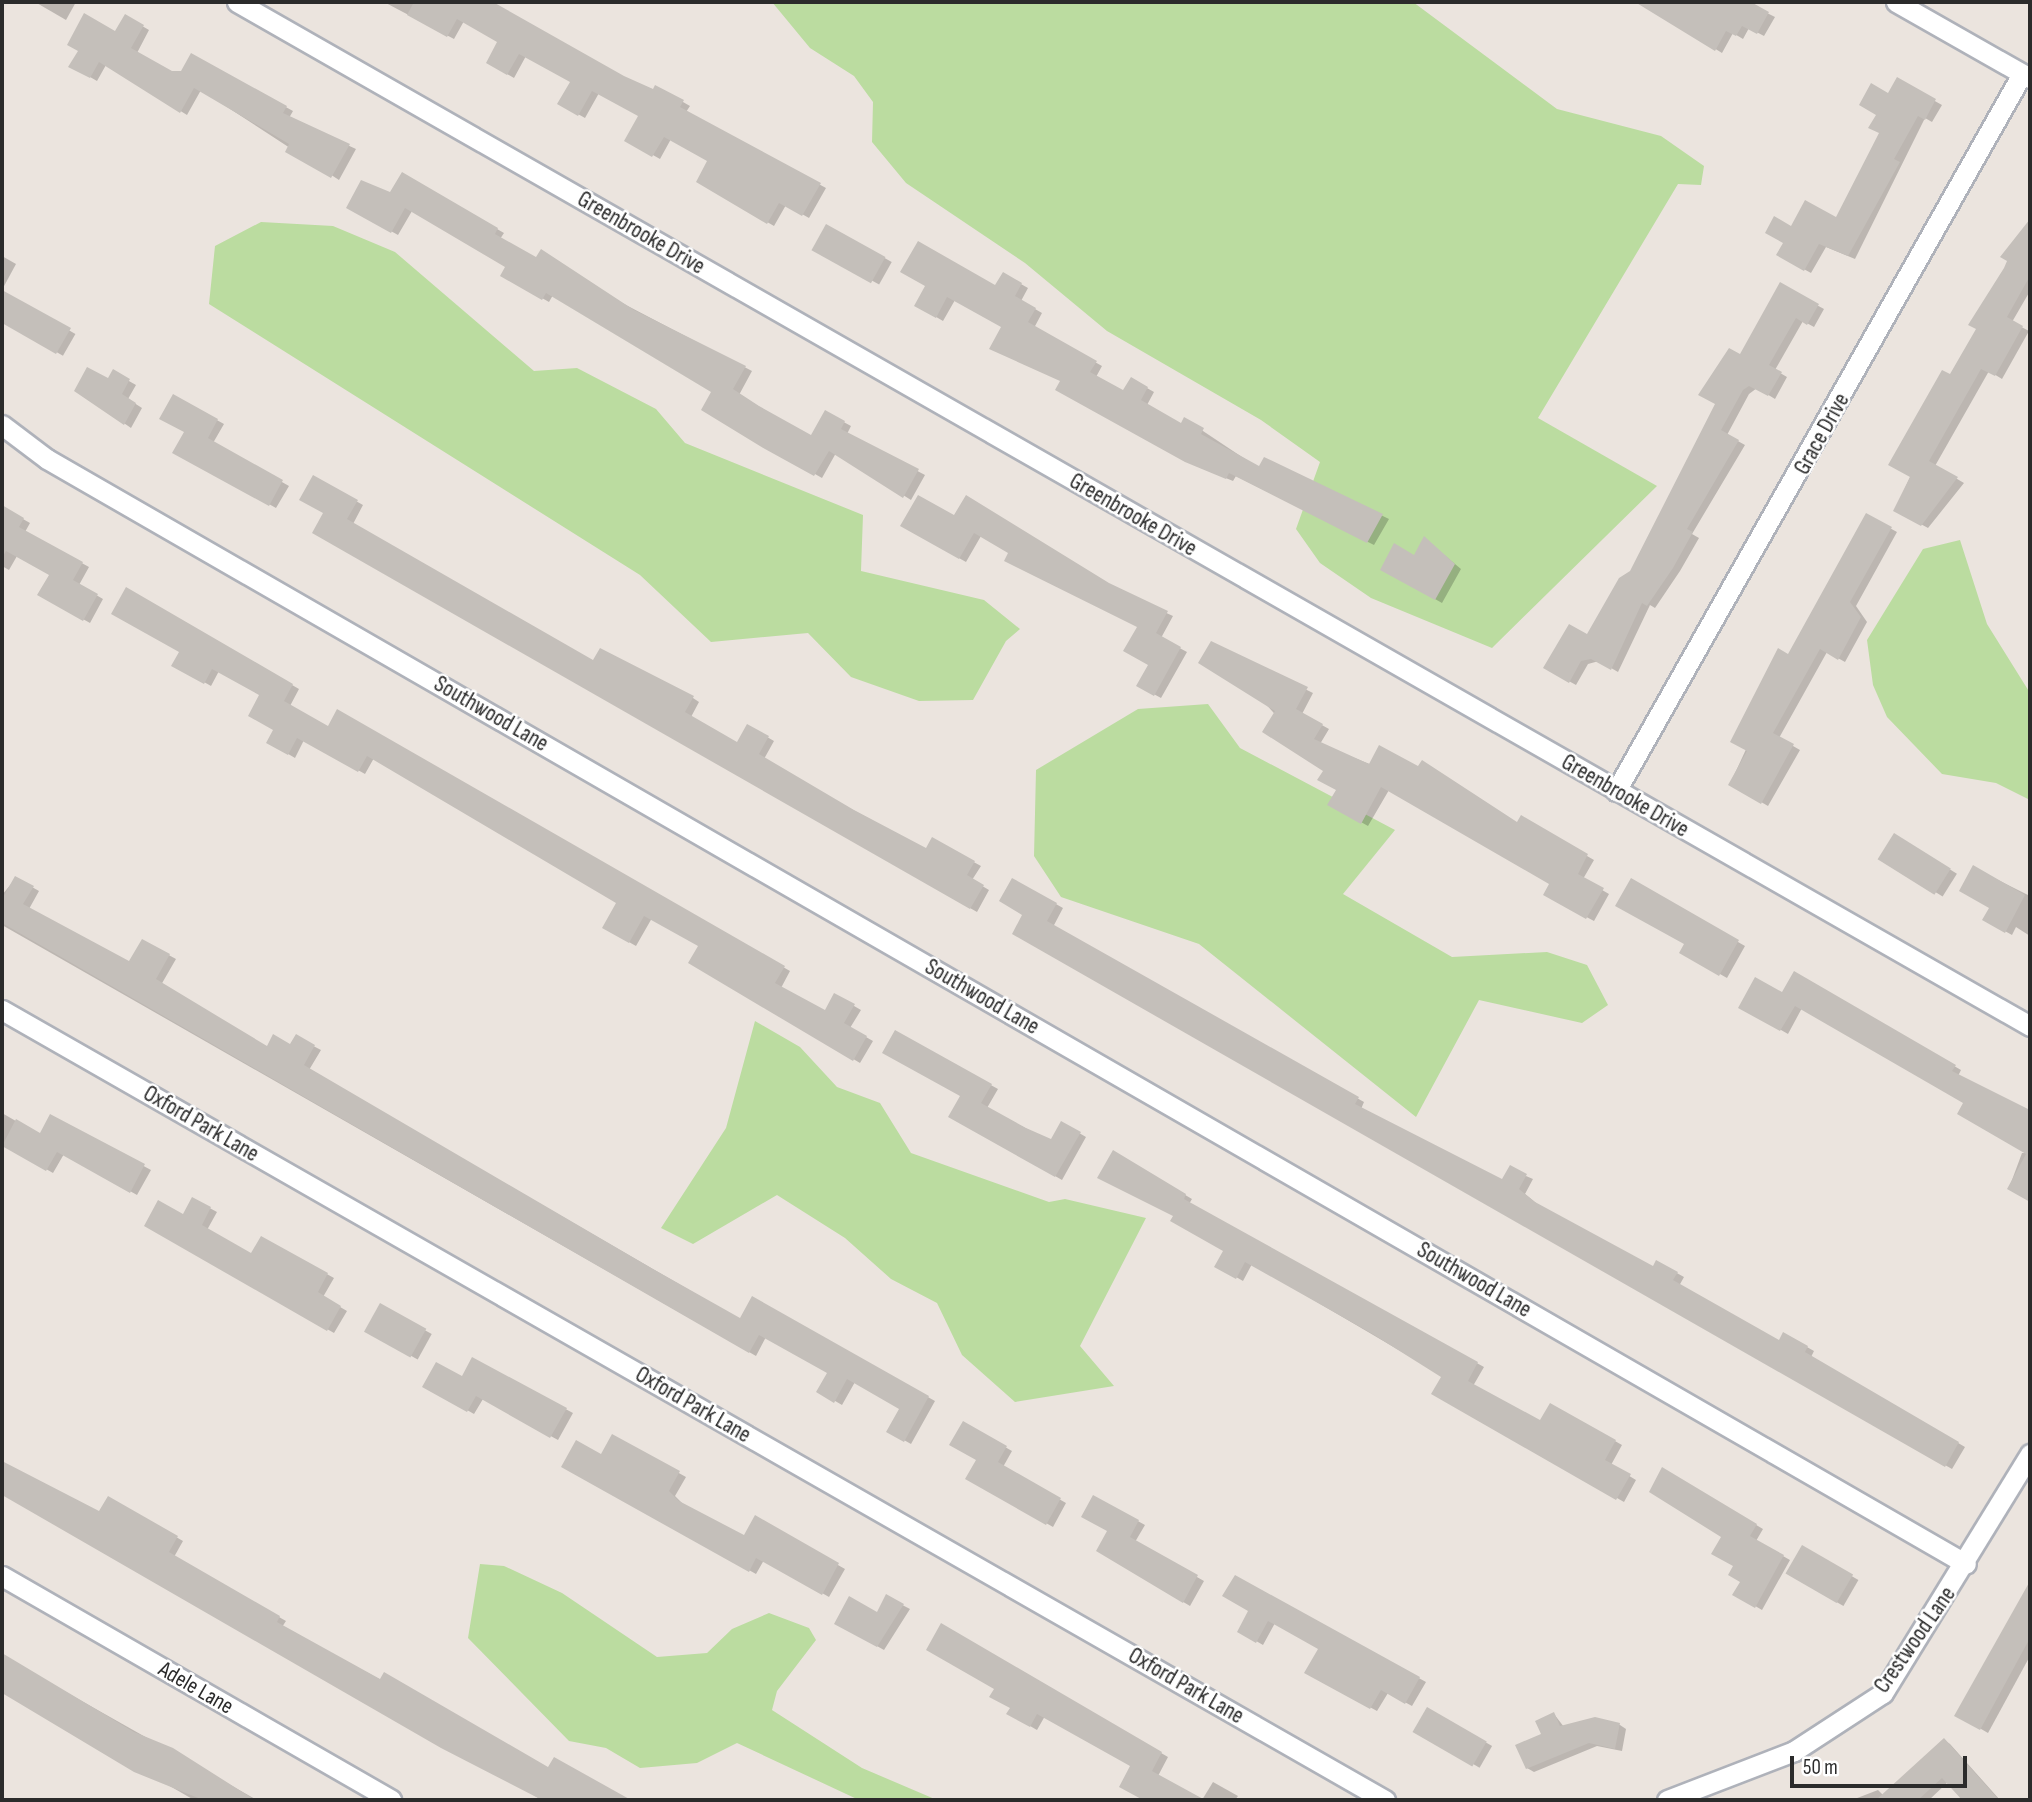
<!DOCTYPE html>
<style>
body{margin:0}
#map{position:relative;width:2032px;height:1802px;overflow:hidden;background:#ebe4de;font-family:"Sofia Sans Condensed",sans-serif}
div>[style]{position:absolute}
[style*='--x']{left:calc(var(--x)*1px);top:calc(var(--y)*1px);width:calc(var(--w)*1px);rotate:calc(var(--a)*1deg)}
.green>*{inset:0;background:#bbdca0}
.shadow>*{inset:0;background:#0003;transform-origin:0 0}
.building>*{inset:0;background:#c4bfba;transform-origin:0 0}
.roads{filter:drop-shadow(2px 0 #afb2ba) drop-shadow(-2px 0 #afb2ba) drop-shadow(0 2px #afb2ba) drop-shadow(0 -2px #afb2ba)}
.street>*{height:19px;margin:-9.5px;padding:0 9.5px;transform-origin:9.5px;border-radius:9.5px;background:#fff}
span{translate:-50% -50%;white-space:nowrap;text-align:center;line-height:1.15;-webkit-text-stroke:5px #fff;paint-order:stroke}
.street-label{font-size:23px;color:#2b2b2b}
.frame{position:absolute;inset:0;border:4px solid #2b2b2b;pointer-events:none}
.scale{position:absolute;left:1790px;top:1756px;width:177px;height:32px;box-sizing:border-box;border:4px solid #2b2b2b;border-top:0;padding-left:9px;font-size:21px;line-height:24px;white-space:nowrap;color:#2b2b2b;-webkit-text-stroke:5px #fff;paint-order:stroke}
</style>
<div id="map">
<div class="green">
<div style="clip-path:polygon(772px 2px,1413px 2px,1557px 109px,1661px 136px,1704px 166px,1701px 185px,1678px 184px,1538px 418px,1657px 486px,1492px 648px,1371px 598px,1320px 563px,1296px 529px,1320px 462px,1261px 420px,1107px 331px,1025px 263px,906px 183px,872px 142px,873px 102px,854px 76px,810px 48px)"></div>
<div style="clip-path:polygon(261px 222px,333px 226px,395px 252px,534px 371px,577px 368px,656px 409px,685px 443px,863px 515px,861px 571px,984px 600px,1020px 629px,1006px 641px,973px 700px,919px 701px,851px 677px,808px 633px,711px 642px,640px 575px,209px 304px,215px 246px)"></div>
<div style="clip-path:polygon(1960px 540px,1987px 624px,2030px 693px,2030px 800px,1996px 783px,1942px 774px,1887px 717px,1873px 685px,1867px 640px,1923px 549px)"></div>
<div style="clip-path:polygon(1208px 704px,1240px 748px,1395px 830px,1343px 894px,1452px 957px,1547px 952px,1587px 965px,1608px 1005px,1582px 1023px,1479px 1000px,1416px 1117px,1199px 944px,1061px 897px,1034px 856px,1036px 770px,1138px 709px)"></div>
<div style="clip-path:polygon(755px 1021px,800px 1047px,837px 1087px,880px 1103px,911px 1153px,1049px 1202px,1065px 1199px,1146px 1218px,1080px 1346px,1114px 1386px,1015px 1402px,962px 1355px,937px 1303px,891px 1279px,845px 1238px,777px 1195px,693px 1244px,661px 1228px,726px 1128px)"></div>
<div style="clip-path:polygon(480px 1564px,504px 1566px,562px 1593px,657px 1657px,707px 1653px,732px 1629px,769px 1613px,809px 1628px,816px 1640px,777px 1691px,772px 1710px,862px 1768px,937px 1800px,859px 1800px,737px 1743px,697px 1763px,640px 1768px,606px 1748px,569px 1741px,468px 1638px)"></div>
</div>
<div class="shadow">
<div style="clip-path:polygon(35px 2px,76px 2px,66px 20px)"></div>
<div style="clip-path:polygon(384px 2px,461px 2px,478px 10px,489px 2px,623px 77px,683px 102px,690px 106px,686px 112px,826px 188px,809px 218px,786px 205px,774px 226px,698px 181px,709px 161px,671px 139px,660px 159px,626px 140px,640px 116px,599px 93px,585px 118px,560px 104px,572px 81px,526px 56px,514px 78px,488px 63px,500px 41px,464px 21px,454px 39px)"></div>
<div style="clip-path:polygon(1640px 2px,1745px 2px,1775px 17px,1764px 36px,1749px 28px,1743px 39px,1733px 33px,1722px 53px)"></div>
<div style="clip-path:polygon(125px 16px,149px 30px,137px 53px,171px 73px,182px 73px,192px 55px,293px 111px,289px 118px,356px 149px,339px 180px,201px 90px,187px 115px,106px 65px,97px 81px,71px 66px,116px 33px)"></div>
<div style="clip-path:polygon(1897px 80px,1942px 105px,1932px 122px,1925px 118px,1855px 259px,1826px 247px,1811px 273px,1778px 255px,1791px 228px,1837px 219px,1881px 133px)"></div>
<div style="clip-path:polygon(403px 175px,504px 233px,500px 239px,752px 371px,739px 395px,811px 437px,825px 412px,851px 426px,847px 434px,925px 475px,911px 500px,836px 453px,822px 478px,703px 410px,713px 391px,553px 295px,549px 302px,503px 276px,508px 267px,412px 211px,398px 235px,348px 207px,391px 194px)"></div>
<div style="clip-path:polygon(2030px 225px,2030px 291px,2012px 322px,2029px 331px,2002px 379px,1989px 371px,1935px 466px,1964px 483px,1928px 528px,1895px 510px,2009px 260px,2002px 257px)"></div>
<div style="left:827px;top:226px;width:74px;height:26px;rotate:29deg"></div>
<div style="clip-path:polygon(2px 256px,16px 264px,3px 288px,2px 287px)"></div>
<div style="clip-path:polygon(1003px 274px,1028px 288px,1021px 301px,1042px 313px,1034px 328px,1102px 366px,1096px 377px,1124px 393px,1131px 379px,1154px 392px,1147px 405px,1182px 425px,1185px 419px,1260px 469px,1265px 459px,1389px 519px,1374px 545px,1236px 476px,1233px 481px,1194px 465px,1063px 381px,991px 348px,1003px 327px,955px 300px,943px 321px,916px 305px,928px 285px,996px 287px)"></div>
<div style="clip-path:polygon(1780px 285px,1824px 309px,1814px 327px,1803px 321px,1775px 370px,1787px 377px,1775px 399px,1757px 388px,1749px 394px,1727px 435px,1745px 445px,1692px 534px,1699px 538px,1680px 571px,1655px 608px,1650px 605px,1618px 672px,1599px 661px,1588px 664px,1576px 685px,1545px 668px,1588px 636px,1632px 572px)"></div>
<div style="left:20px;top:302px;width:64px;height:25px;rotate:30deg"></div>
<div style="clip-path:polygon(113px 372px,136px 385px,128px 399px,142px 408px,131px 428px,76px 390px,108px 381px)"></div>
<div style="clip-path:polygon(173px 396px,224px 424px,213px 443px,289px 486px,276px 508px,175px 452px,186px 432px)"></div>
<div style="clip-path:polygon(313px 477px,363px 505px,353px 524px,594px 662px,600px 650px,693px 698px,699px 702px,691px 717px,738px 744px,748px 726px,774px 741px,764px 759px,779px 770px,927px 850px,933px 840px,981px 866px,972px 880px,989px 890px,977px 912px,314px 532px,325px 512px)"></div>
<div style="clip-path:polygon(7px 510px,30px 523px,25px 532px,89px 567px,79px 585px,103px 599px,90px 623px,40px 595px,51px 574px,17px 556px,9px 570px,2px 566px)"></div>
<div style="clip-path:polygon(1866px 515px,1897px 532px,1856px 606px,1867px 622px,1845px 662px,1827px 652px,1779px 738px,1800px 750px,1768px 806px,1730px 784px,1789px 656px)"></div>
<div style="clip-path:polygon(955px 517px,1173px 616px,1161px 638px,1187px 652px,1161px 698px,1139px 686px,1151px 665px,1139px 627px,981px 536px,966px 562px,902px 526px)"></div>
<div style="clip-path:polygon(1425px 539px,1461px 569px,1442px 603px,1382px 569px,1415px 557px)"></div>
<div style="clip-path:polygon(126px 590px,299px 689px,290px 706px,328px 728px,338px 712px,790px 971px,781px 988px,825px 1012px,835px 995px,861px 1010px,850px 1028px,873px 1041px,860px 1063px,691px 962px,700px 945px,652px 918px,636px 946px,604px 928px,618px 902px,374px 758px,365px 774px,304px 740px,295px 758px,268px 742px,275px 729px,261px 695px,219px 671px,211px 686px,174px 665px,181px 651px)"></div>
<div style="clip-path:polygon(1211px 643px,1313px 693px,1302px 714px,1329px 729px,1320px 744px,1518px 824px,1521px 818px,1594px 860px,1583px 879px,1609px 894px,1594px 921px,1545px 895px,1551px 883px,1389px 790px,1368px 826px,1329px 804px,1338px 789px,1325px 770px)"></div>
<div style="left:1895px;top:835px;width:73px;height:27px;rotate:32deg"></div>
<div style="clip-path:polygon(1974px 868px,2030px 896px,2030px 936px,2016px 927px,2012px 935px,1985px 920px,1991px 908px)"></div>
<div style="clip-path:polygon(16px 878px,39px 891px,29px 909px,130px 964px,143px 941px,176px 959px,161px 985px,267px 1049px,291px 1046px,296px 1037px,321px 1050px,309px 1070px,741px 1320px,753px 1299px,935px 1401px,911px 1444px,888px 1431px,901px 1408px,855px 1382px,842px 1405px,818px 1391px,829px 1372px,766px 1337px,756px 1356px,2px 925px,2px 895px)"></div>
<div style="clip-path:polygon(1013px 880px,1063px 908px,1053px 927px,1364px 1102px,1361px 1109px,1502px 1181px,1526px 1176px,1533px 1179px,1525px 1194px,1541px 1207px,1653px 1269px,1657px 1262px,1684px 1277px,1679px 1286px,1780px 1342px,1784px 1334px,1814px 1351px,1811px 1357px,1965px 1447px,1952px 1469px,1014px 934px,1025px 914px)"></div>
<div style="clip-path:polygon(1631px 881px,1745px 946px,1727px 978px,1681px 952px,1686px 944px)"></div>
<div style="clip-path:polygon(1795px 973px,1961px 1070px,1958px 1076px,2030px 1136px,2030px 1200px,2009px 1188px,2022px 1153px,2030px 1153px,1965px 1102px,1802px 1008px,1788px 1034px,1741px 1007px,1782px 995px)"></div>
<div style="clip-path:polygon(896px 1033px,998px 1089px,987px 1108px,1052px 1142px,1062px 1123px,1086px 1137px,1062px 1180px,951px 1116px,962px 1096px)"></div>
<div style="clip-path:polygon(2px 1113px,40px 1135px,51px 1116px,151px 1170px,137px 1195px,64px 1154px,53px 1173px,2px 1144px)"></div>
<div style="clip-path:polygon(1114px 1153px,1192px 1199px,1189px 1204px,1484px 1367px,1473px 1386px,1540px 1423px,1551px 1405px,1622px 1445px,1611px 1465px,1636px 1480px,1624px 1502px,1434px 1394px,1443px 1376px,1252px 1264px,1243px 1281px,1217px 1266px,1225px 1251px,1175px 1216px)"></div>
<div style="clip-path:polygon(193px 1199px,217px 1212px,207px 1230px,252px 1255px,262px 1238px,334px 1278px,323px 1297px,347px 1311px,334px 1333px,146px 1225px,183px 1216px)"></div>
<div style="left:381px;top:1306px;width:58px;height:29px;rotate:29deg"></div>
<div style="clip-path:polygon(473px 1360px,573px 1413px,558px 1440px,483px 1399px,474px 1414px,425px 1386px,462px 1378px)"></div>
<div style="clip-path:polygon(963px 1423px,1012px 1451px,1003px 1467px,1066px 1503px,1053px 1527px,968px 1478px,978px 1460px)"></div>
<div style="clip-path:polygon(612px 1436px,686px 1477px,675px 1496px,685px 1506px,744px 1537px,755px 1518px,845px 1569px,829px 1597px,764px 1560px,756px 1574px,564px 1467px,601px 1456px)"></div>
<div style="clip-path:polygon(2px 1462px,100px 1513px,108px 1498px,183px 1541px,174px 1557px,286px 1621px,282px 1627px,549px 1770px,554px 1760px,627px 1800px,542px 1800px,2px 1492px)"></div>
<div style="clip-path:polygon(1663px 1470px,1763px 1529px,1756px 1541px,1790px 1560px,1762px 1610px,1735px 1594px,1742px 1582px,1723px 1536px)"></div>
<div style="clip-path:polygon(1094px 1497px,1145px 1525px,1135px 1542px,1204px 1581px,1190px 1606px,1098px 1551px,1109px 1530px)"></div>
<div style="left:1803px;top:1548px;width:64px;height:30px;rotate:30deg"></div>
<div style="clip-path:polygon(1235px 1577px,1426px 1682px,1412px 1706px,1388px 1693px,1377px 1711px,1306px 1672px,1320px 1648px,1275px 1623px,1263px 1645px,1239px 1631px,1251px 1610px)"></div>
<div style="clip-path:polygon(2030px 1584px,2030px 1656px,1988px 1733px,1957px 1715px)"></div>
<div style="clip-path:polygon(887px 1597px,910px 1609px,884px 1650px,836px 1623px,877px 1614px)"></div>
<div style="clip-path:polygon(941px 1626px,1168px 1757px,1158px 1776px,1202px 1800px,1146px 1800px,1121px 1786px,1132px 1766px,1045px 1716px,1037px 1730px,1009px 1714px,1012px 1708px)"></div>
<div style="clip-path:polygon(2px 1656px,257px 1800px,194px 1800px,2px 1689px)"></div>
<div style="left:1428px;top:1709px;width:74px;height:25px;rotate:30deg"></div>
<div style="clip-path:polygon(1554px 1714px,1564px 1727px,1595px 1719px,1620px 1725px,1626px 1729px,1622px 1751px,1597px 1746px,1534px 1772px,1527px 1768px)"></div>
<div style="clip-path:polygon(1944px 1740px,1950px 1744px,2000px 1800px,1964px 1800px,1948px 1782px,1929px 1800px,1919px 1799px,1901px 1780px)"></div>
<div style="clip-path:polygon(1213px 1782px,1238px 1796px,1235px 1800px,1202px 1800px)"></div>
<div style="clip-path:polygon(1878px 1790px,1888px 1800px,1852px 1800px)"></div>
</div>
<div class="building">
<div style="clip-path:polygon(414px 2px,493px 2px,624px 76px,653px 89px,655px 85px,684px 100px,680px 107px,821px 183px,802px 216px,779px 203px,767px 224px,696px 182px,707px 161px,664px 137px,652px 157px,624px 141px,638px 116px,592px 91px,578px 116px,557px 104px,570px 82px,519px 54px,507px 75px,486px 63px,497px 42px,457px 19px,447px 37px,407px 15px)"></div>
<div style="clip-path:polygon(1635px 2px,1751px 2px,1769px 12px,1757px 34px,1742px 26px,1736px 36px,1726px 31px,1715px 51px)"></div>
<div style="clip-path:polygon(84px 13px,115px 31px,125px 14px,144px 25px,131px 48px,172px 71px,181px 71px,191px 53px,287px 106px,283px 113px,350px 144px,331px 178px,285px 152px,289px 144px,194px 88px,180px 113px,99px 62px,90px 78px,68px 67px,78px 51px,67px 45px)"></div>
<div style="clip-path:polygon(1897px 77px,1936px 99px,1925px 120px,1918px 116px,1894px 159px,1900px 162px,1848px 256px,1819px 244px,1804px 271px,1776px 255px,1783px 243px,1765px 233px,1774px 216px,1791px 226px,1805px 200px,1836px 217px,1879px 133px,1868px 128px,1876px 115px,1859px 105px,1871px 83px,1888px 93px)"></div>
<div style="clip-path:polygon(402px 172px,498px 228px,495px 234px,536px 257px,541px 249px,634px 310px,746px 366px,733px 389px,759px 406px,811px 435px,825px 410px,845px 421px,841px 429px,919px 469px,903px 498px,829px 451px,814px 476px,765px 449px,701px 410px,711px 392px,546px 293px,542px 300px,500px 276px,505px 267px,405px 208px,391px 233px,346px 208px,361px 180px,390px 192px)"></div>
<div style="clip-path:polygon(2030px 219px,2030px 276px,2007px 317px,2023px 326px,1995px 376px,1981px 369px,1929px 461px,1958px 477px,1921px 526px,1893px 511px,1910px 477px,1888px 465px,1942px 370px,1950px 374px,1976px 329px,1968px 325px,2004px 268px,2007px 261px,2000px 257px)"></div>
<div style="left:826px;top:224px;width:68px;height:30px;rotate:29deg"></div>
<div style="clip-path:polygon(918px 241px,995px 285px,1003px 272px,1022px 283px,1015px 296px,1036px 308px,1028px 322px,1097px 361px,1090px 372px,1123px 390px,1131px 377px,1148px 387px,1141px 400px,1181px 423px,1184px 417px,1204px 428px,1201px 434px,1259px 466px,1264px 457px,1383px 514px,1367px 543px,1229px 473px,1226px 479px,1185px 462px,1055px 390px,1060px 381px,989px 349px,1001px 327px,947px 297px,936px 318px,914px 306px,925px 286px,900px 272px)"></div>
<div style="clip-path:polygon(1780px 282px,1819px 304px,1807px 325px,1796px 318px,1769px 365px,1782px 372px,1768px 396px,1749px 386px,1743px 390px,1721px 430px,1739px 440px,1687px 529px,1693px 532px,1673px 568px,1647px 606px,1642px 603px,1611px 670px,1591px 659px,1581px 661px,1569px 683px,1543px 668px,1569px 624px,1587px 634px,1619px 578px,1630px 571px,1715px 404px,1698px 395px,1729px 348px,1740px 354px)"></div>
<div style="clip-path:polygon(2px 290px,71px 328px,56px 354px,2px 323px)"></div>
<div style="clip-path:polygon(87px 367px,108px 378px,113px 369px,130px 379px,122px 394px,136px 403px,124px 425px,74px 391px)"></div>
<div style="clip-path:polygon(173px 394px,218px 419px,208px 438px,283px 480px,269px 506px,172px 453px,184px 432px,159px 419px)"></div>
<div style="clip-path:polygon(313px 475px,358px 500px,347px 519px,593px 660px,600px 648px,694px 696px,685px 712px,737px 742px,747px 724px,769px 736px,759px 754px,854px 810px,926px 848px,932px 837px,975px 861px,967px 875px,984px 885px,970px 909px,312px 533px,323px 513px,299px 500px)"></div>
<div style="clip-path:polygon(918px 495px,954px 515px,966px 495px,1109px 583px,1168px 611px,1156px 633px,1181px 647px,1154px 696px,1136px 686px,1148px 665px,1123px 651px,1137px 627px,1004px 561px,1008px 553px,974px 533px,959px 559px,900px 526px)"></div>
<div style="clip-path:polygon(2px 505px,24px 518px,19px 527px,83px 562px,73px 580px,98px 594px,83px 621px,37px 595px,49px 575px,6px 551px,2px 558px)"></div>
<div style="clip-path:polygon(1866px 513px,1892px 527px,1850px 602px,1861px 617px,1838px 660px,1820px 649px,1773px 733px,1794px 744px,1761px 804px,1728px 785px,1747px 751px,1730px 742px,1778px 648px,1788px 654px)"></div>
<div style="clip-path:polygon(1424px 536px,1455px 564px,1435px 600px,1380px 570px,1394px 543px,1414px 555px)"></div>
<div style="clip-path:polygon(126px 587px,293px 684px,284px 701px,328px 726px,337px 709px,785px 966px,775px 983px,825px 1010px,834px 993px,855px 1004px,844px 1023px,867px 1036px,853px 1061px,688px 963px,698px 946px,644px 916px,629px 943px,602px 928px,616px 903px,367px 756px,358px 772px,297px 738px,288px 755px,266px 743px,273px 730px,248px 716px,259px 695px,212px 669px,204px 684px,171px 666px,179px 652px,111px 614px)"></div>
<div style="clip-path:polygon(1211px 641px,1308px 687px,1296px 709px,1323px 724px,1314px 739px,1369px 764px,1379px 745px,1418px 766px,1422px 760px,1517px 822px,1521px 815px,1588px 854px,1578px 874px,1604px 888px,1586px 919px,1543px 895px,1549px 884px,1381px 787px,1361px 824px,1327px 805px,1336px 790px,1317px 780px,1323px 771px,1262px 732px,1275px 711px,1198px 663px)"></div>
<div style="left:1894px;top:833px;width:67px;height:31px;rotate:32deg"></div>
<div style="clip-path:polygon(1973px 865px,2025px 895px,2005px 933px,1982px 920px,1989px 908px,1959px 891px)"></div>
<div style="clip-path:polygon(15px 876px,34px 886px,23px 904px,129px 961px,142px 939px,170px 954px,156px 979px,267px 1046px,273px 1034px,290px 1044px,296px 1034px,315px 1045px,304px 1065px,653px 1269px,740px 1318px,752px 1296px,929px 1396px,904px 1442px,886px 1432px,899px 1409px,847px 1379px,834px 1403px,816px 1392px,827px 1373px,759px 1335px,749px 1353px,2px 923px,2px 899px)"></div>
<div style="clip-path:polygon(1012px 878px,1057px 903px,1047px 921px,1359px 1097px,1355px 1104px,1502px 1179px,1510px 1165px,1527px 1174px,1519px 1189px,1535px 1202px,1653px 1266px,1656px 1260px,1678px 1272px,1673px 1280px,1779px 1340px,1783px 1332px,1808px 1346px,1805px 1352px,1959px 1442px,1945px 1467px,1012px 934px,1022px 915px,999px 901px)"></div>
<div style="clip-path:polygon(1631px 878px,1739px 940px,1719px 976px,1679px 953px,1684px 944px,1615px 906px)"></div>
<div style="clip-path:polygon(1794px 971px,1956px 1065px,1952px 1071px,2030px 1110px,2030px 1202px,2007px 1189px,2026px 1154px,1957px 1114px,1963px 1103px,1795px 1006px,1780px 1031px,1738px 1008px,1755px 977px,1782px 992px)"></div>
<div style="clip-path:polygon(895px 1030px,992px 1084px,981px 1103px,1026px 1128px,1051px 1139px,1061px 1121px,1081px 1132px,1055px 1177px,948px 1117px,960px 1096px,882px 1053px)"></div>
<div style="clip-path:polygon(50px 1114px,145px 1164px,130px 1193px,57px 1152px,46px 1171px,2px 1146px,16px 1119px,40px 1133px)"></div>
<div style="clip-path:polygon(1113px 1150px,1186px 1194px,1184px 1199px,1478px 1362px,1468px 1381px,1540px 1420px,1550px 1403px,1616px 1440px,1605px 1460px,1631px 1474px,1616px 1500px,1431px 1394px,1441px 1377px,1371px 1333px,1245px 1262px,1236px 1279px,1214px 1267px,1223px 1251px,1170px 1221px,1173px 1216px,1097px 1178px)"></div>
<div style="clip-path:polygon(192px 1197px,211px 1207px,202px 1225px,251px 1253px,261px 1236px,328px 1273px,318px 1292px,341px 1306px,327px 1331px,144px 1226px,158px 1200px,183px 1214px)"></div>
<div style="left:380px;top:1303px;width:53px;height:33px;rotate:29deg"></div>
<div style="clip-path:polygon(472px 1357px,567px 1408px,550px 1438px,476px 1396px,467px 1412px,422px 1387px,436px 1362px,462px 1376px)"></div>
<div style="clip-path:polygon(963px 1421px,1007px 1446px,998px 1462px,1061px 1498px,1046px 1525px,965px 1479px,976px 1460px,949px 1445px)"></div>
<div style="clip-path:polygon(612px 1434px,680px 1471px,669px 1491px,679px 1501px,744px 1535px,755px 1515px,839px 1563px,822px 1595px,756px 1558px,749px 1572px,561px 1467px,576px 1440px,601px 1454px)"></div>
<div style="clip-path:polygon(2px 1461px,99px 1511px,108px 1496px,178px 1536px,169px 1552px,280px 1616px,277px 1622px,380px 1679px,384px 1672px,548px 1767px,554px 1757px,631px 1800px,542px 1800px,441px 1748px,2px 1495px)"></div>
<div style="clip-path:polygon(1662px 1467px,1757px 1524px,1750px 1536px,1784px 1555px,1755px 1608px,1732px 1595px,1740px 1582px,1728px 1575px,1733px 1566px,1711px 1554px,1721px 1537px,1649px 1492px)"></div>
<div style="clip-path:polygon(1093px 1495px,1139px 1520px,1130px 1537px,1198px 1575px,1183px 1603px,1096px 1551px,1107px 1531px,1081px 1517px)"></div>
<div style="left:1802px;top:1545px;width:59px;height:33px;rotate:30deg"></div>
<div style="clip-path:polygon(1235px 1575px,1420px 1677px,1405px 1704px,1381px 1690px,1370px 1709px,1304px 1673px,1318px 1649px,1268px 1621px,1256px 1643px,1237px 1632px,1248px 1611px,1222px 1596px)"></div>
<div style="clip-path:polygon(2030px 1581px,2030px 1638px,1980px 1730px,1954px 1716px)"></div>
<div style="clip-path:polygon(886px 1594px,904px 1604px,877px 1647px,834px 1624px,849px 1596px,877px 1612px)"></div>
<div style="clip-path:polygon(941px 1623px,1162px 1752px,1152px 1771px,1205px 1800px,1143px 1800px,1119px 1787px,1130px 1766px,1037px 1714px,1030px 1727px,1006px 1714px,1010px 1708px,989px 1697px,994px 1689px,926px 1650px)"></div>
<div style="clip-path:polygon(2px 1653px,134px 1732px,173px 1748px,255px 1800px,203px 1800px,134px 1772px,2px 1693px)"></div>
<div style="left:1427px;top:1707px;width:69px;height:29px;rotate:30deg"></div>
<div style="clip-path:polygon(1554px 1712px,1560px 1726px,1595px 1717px,1620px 1723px,1615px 1749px,1589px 1743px,1526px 1769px,1515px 1745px,1541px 1734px,1535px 1721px)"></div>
<div style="clip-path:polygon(1944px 1738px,1999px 1800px,1962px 1800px,1942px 1778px,1918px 1800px,1876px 1800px)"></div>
</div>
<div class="roads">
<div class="street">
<div style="--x:237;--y:2;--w:2065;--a:29.73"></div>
<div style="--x:1896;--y:2;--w:154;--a:29.6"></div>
<div style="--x:2;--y:425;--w:56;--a:37.1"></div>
<div style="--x:47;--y:459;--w:2214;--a:29.93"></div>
<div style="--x:1616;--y:791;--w:824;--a:-60.48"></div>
<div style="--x:2;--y:1010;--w:1593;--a:29.74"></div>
<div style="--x:2;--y:1576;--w:449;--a:29.9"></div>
<div style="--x:1667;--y:1800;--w:136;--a:-21.1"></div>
<div style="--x:1794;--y:1751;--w:106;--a:-33.1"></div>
<div style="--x:1883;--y:1693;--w:281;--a:-58.4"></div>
</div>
</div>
<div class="street-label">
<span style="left:641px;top:233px;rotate:30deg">Greenbrooke Drive</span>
<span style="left:1822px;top:434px;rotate:-61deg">Grace Drive</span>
<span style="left:1133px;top:515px;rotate:30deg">Greenbrooke Drive</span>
<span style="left:491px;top:714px;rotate:30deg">Southwood Lane</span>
<span style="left:1625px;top:796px;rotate:30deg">Greenbrooke Drive</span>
<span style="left:982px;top:997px;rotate:30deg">Southwood Lane</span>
<span style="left:201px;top:1124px;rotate:30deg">Oxford Park Lane</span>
<span style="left:1474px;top:1280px;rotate:30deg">Southwood Lane</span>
<span style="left:693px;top:1405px;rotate:30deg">Oxford Park Lane</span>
<span style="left:1915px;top:1640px;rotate:-55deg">Crestwood Lane</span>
<span style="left:1186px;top:1686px;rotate:30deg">Oxford Park Lane</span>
<span style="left:196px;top:1688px;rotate:30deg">Adele Lane</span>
</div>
<div class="frame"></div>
<div class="scale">50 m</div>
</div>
